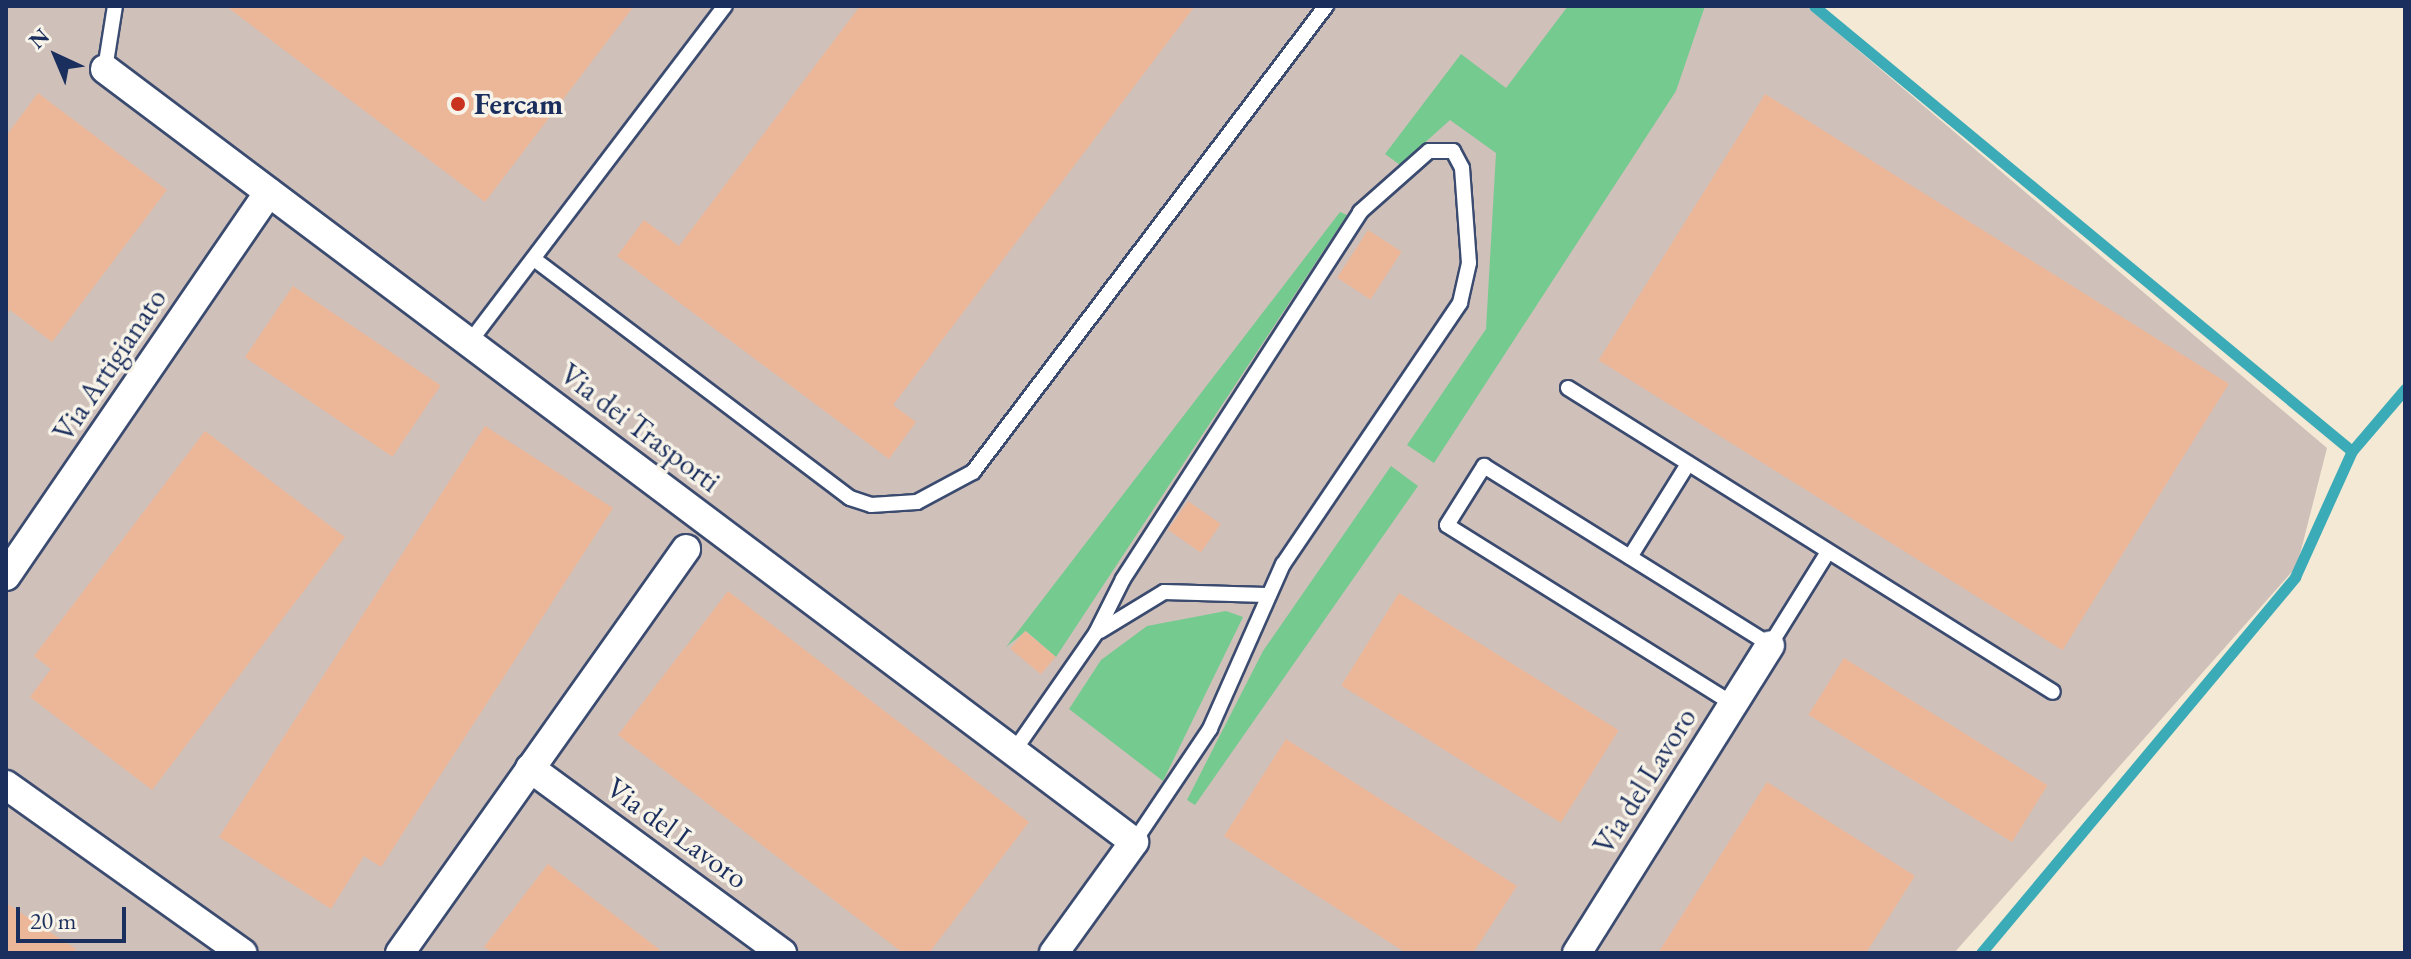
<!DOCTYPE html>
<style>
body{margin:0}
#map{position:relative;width:2411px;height:959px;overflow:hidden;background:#f3e9d4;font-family:"EB Garamond",serif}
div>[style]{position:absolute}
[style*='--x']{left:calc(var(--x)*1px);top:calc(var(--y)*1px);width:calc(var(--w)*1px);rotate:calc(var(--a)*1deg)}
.industrial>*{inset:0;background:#cfc0ba}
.green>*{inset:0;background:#75ca8f}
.stream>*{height:11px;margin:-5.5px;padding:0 5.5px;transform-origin:5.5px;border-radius:5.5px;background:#3babb7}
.building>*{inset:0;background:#ecb799;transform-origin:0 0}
.roads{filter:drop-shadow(2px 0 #3b4b70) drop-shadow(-2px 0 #3b4b70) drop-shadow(0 2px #3b4b70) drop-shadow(0 -2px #3b4b70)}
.service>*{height:14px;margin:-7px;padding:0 7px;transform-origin:7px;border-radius:7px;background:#fff}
.minor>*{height:28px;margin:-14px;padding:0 14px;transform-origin:14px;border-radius:14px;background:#fff}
.dots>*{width:22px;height:22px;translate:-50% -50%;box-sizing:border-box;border:4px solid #f7f3e8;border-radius:50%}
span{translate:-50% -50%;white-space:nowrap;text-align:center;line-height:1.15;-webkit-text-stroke:7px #f7f3e8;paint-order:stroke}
.poi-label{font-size:30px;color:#1b2f5e;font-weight:700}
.left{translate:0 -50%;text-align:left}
.street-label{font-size:30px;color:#1b2f5e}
.frame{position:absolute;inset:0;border:8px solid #1b2f5e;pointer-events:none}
.north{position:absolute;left:16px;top:16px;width:80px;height:80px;-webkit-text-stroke:6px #f7f3e8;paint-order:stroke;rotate:316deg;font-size:22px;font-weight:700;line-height:32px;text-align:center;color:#1b2f5e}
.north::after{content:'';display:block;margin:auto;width:28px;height:36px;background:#1b2f5e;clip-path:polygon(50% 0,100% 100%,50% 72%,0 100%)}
.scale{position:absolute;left:16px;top:907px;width:110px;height:36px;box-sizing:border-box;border:4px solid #1b2f5e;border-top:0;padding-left:10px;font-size:24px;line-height:28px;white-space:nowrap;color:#1b2f5e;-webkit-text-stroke:6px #f7f3e8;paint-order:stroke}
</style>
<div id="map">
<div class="industrial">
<div style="clip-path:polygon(6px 6px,1806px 6px,2327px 448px,2297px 566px,1954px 953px,6px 953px)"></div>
</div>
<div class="green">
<div style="clip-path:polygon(1568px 6px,1705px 6px,1676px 91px,1434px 463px,1407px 445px,1486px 329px,1496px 153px,1450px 120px,1400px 165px,1385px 154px,1461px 54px,1506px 88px)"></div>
<div style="clip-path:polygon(1340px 212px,1347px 215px,1056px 657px,1026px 631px,1006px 647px)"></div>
<div style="clip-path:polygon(1391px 466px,1418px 486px,1195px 805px,1187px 800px,1263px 651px)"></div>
<div style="clip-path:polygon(1226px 611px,1243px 617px,1163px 781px,1069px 709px,1101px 660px,1147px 626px)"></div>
</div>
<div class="stream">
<div style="--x:1814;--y:6;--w:698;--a:39.6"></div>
<div style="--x:2352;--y:451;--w:82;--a:-49.5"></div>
<div style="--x:1981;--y:953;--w:490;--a:-50.1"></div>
<div style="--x:2295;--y:577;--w:138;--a:-65.7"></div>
</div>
<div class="building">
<div style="clip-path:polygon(226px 6px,634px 6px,485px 202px)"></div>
<div style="clip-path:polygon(860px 6px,1195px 6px,893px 405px,916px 422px,889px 459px,617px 256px,644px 220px,679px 246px)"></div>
<div style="clip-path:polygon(38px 93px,167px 190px,52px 342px,10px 310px,6px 316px,6px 136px)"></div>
<div style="left:1765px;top:94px;width:547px;height:314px;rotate:32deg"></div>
<div style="left:1368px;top:230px;width:40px;height:57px;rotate:33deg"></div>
<div style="left:293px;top:286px;width:178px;height:86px;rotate:34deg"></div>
<div style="clip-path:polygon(485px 426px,613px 508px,381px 867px,364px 856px,331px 909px,219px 837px)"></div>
<div style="clip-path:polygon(205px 431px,345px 537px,152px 790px,30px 697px,51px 669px,34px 656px)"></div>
<div style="left:1188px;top:501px;width:40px;height:35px;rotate:35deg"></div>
<div style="clip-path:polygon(728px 591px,1029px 822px,929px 953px,903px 953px,618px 735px)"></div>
<div style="left:1399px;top:593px;width:259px;height:109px;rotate:32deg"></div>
<div style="left:1025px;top:631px;width:40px;height:23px;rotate:40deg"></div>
<div style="left:1844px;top:658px;width:240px;height:67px;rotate:32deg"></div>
<div style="clip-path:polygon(1286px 739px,1517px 886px,1473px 953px,1406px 953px,1224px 836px)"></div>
<div style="clip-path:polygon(1767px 782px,1915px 876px,1866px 953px,1658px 953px)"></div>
<div style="clip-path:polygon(548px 864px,664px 953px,493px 953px,484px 947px)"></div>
<div style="clip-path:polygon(6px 903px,76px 949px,73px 953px,6px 953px)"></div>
</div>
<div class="roads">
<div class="service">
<div style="--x:105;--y:69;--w:64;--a:-81"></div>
<div style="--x:534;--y:259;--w:396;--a:37.1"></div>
<div style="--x:850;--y:498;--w:22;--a:18"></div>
<div style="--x:871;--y:505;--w:46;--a:-3.7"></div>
<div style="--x:917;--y:502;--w:64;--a:-28.2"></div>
<div style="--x:973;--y:472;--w:585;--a:-52.86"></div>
<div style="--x:469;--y:343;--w:423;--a:-52.8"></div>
<div style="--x:1568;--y:388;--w:572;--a:32.08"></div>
<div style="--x:1630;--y:557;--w:110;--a:-58.1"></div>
<div style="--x:1100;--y:631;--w:75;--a:-31.4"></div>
<div style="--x:1164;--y:592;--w:102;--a:1.7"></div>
<div style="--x:1733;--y:704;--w:337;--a:-148"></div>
<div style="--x:1447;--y:525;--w:70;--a:-57.9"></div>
<div style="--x:1484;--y:466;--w:337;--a:32"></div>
<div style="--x:1770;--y:645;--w:110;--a:-58.1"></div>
<div style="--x:1014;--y:751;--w:144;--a:-55.2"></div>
<div style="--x:1096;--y:633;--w:60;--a:-63.4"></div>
<div style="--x:1123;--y:579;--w:437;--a:-57.1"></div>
<div style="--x:1360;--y:212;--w:92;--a:-41.5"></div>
<div style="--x:1429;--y:151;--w:24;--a:0"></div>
<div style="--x:1453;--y:151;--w:19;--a:62"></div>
<div style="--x:1462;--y:168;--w:95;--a:85.8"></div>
<div style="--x:1469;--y:263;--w:41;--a:102.7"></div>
<div style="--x:1460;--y:303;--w:315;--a:124.1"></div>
<div style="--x:1283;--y:564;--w:180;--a:113.9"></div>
<div style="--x:1210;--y:729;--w:136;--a:123.9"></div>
</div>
<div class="minor">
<div style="--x:105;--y:69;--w:1287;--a:36.91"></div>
<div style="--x:1134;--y:842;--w:137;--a:125.8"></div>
<div style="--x:6;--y:576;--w:465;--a:-55.6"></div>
<div style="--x:530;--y:768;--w:313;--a:36.3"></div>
<div style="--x:6;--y:785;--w:290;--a:35.4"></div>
<div style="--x:400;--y:953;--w:495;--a:-54.7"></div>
<div style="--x:1577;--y:953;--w:363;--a:-57.9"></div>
</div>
</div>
<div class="dots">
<div style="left:458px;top:104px;background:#c8321e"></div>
</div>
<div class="poi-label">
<span class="left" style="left:474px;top:104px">Fercam</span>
</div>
<div class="street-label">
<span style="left:110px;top:365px;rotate:-56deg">Via Artigianato</span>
<span style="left:640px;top:428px;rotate:37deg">Via dei Trasporti</span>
<span style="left:1645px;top:781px;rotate:-58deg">Via del Lavoro</span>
<span style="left:677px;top:833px;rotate:36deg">Via del Lavoro</span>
</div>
<div class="frame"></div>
<div class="north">N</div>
<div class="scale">20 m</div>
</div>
